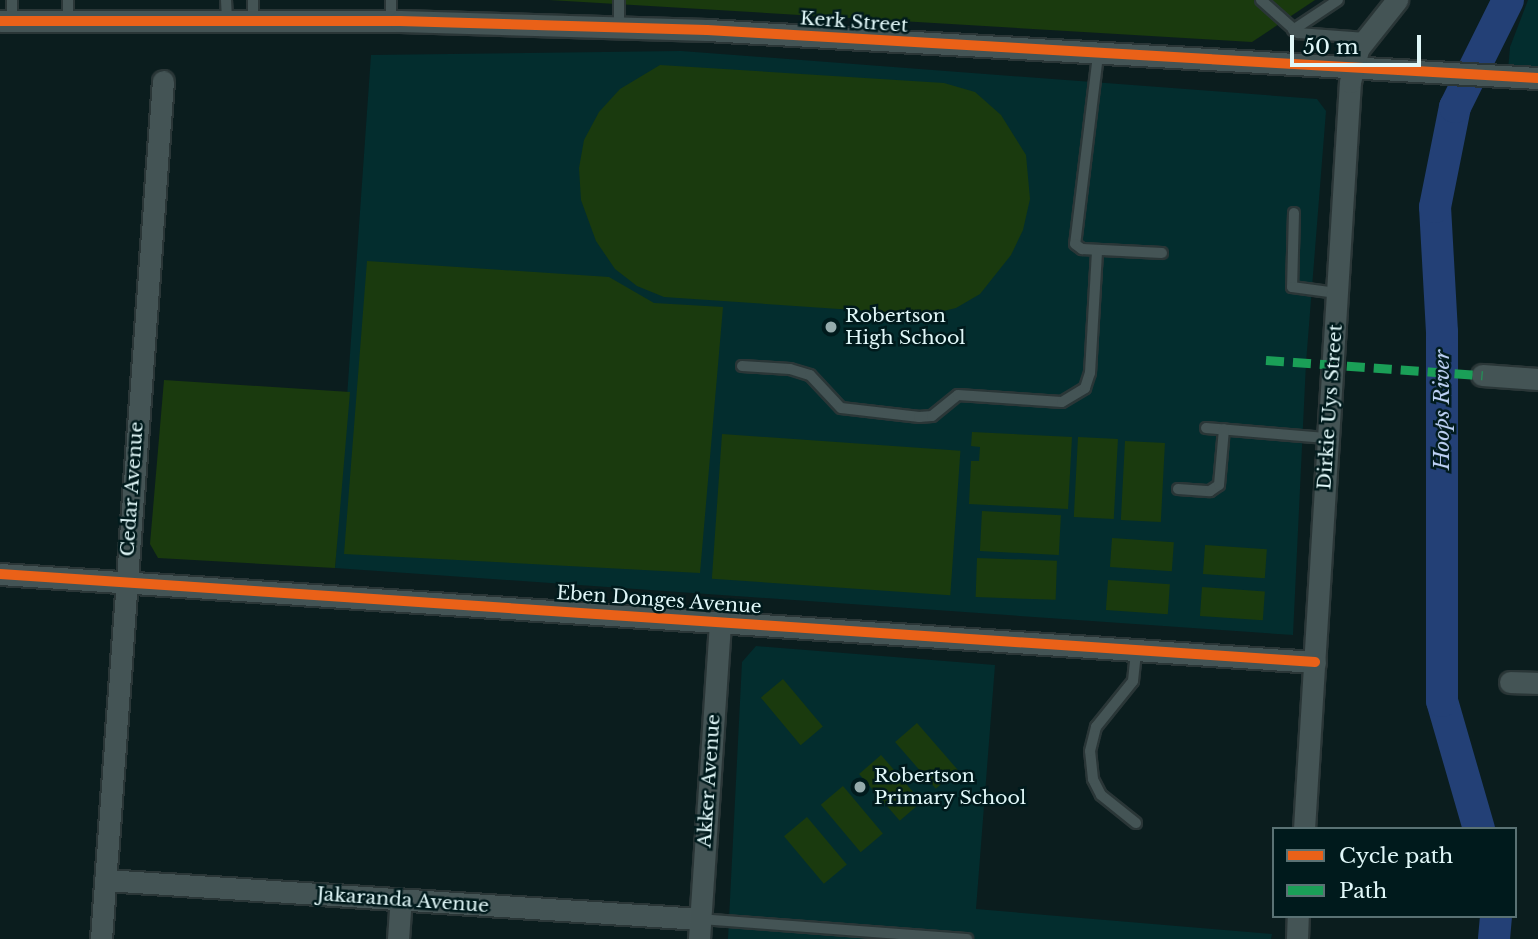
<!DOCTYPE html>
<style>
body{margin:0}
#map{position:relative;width:1538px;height:939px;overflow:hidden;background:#0b1d1e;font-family:"Libre Baskerville",serif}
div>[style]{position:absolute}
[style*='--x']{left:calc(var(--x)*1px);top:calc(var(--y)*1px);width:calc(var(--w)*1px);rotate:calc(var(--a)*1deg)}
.built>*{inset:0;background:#032d2e}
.green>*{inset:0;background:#1a3a0e;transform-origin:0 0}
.river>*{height:32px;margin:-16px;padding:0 16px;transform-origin:16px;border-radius:16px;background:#234076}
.roads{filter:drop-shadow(2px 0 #2a3637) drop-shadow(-2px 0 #2a3637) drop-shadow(0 2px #2a3637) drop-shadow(0 -2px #2a3637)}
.service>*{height:10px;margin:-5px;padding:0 5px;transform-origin:5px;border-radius:5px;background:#445455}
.minor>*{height:21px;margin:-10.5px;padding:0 10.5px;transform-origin:10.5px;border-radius:10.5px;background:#445455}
.quiet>*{height:9px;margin-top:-4.5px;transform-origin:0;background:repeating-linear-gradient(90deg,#1a9f57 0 18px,transparent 0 27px)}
.cycleway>*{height:10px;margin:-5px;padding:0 5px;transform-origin:5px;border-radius:5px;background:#ea6118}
.dots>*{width:19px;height:19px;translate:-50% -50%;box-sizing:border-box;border:4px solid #001a1c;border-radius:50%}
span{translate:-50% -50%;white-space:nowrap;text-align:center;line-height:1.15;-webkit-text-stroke:5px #001a1c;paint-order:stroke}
.street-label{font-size:19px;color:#e0f7f8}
.poi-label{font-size:19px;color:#e0f7f8}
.left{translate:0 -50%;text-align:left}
.water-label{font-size:21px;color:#bfd3f7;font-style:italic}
.legend{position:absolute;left:1272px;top:827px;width:245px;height:91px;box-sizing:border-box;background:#001a1c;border:2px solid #5a7274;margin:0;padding:9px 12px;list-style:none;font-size:21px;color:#e0f7f8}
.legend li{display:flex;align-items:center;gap:14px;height:35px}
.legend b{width:35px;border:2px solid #5a7274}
.scale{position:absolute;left:1290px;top:35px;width:131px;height:32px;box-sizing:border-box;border:4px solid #e0f7f8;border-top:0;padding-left:9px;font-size:21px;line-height:24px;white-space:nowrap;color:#e0f7f8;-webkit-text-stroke:5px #001a1c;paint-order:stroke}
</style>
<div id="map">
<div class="built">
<div style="clip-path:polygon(1528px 0,1538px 0,1538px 84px,1507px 82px,1510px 47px)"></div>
<div style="clip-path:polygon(681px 51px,1317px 99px,1326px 111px,1306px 363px,1293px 635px,335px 568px,371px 55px)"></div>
<div style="clip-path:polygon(756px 646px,995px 665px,976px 909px,1272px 934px,1271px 939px,728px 939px,742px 662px)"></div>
</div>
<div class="green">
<div style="clip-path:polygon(549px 0,1315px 0,1252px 42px)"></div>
<div style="clip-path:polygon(660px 65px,944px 83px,975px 92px,1001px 115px,1026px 155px,1030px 199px,1023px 230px,1011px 255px,980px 294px,956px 308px,927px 315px,664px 297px,637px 286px,615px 269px,596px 241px,581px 200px,579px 168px,584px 140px,599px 112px,620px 89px)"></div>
<div style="clip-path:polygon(367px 261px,609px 277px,654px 303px,723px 307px,700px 573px,344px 554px)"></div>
<div style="clip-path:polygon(164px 380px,350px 392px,335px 568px,158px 558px,150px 544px)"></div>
<div style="clip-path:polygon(972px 432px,1072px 437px,1068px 509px,969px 504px,971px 461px,979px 461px,980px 447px,971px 446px)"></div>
<div style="left:722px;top:434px;width:239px;height:145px;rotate:4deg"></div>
<div style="left:1078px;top:437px;width:40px;height:80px;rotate:3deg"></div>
<div style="left:1125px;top:441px;width:40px;height:79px;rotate:3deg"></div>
<div style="left:982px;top:511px;width:79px;height:40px;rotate:3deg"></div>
<div style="left:1112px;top:538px;width:62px;height:29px;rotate:4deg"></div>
<div style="left:1205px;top:545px;width:62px;height:29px;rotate:4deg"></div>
<div style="left:977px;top:558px;width:80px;height:39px;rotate:2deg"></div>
<div style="left:1108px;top:580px;width:62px;height:30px;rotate:4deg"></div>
<div style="left:1202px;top:587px;width:63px;height:29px;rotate:4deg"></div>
<div style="left:783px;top:679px;width:62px;height:29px;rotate:50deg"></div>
<div style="left:917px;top:723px;width:62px;height:29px;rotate:49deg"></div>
<div style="left:881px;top:755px;width:62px;height:29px;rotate:49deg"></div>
<div style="left:843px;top:786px;width:62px;height:29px;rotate:50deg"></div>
<div style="left:807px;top:817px;width:62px;height:30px;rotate:50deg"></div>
</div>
<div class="river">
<div style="--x:1479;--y:829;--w:133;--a:-106.1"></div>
<div style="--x:1442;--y:701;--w:369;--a:-90"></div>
<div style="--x:1442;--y:332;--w:125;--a:-93.2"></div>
<div style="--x:1435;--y:207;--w:102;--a:-78.7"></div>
<div style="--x:1455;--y:107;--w:119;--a:-63.6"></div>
<div style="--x:1494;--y:939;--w:23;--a:-85"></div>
</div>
<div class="roads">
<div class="service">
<div style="--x:226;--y:0;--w:21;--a:87"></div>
<div style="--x:391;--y:0;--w:20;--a:90"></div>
<div style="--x:619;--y:0;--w:27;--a:90"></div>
<div style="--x:1261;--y:0;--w:50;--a:41.7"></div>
<div style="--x:1298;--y:33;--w:68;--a:4.2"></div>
<div style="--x:68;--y:21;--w:21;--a:-90"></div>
<div style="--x:253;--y:21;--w:21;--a:-90"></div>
<div style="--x:12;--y:22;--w:22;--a:-90"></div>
<div style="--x:1293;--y:30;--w:54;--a:-33.7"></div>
<div style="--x:1098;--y:55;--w:190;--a:96.9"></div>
<div style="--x:1075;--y:244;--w:9;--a:36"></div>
<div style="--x:1082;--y:249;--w:80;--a:2.9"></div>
<div style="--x:1294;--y:213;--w:74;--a:91.5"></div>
<div style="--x:1292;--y:287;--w:45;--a:7.6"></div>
<div style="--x:742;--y:366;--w:48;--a:3.6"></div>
<div style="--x:790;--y:369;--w:21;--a:17"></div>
<div style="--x:810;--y:375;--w:45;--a:46.8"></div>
<div style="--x:841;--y:408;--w:79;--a:6.6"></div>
<div style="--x:919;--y:417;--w:13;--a:-4"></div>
<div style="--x:932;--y:416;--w:33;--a:-39"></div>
<div style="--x:958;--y:395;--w:104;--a:3.9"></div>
<div style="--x:1062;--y:402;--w:27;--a:-31"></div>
<div style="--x:1085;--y:388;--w:16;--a:-72"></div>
<div style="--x:1090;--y:373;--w:123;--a:-86.7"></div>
<div style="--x:1206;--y:428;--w:120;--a:4.8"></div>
<div style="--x:1178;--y:489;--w:32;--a:4"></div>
<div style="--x:1210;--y:491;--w:11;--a:-34"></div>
<div style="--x:1219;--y:485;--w:56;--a:-84.9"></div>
<div style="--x:1136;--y:823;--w:45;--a:-141.3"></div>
<div style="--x:1101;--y:795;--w:18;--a:-117"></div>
<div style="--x:1093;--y:779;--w:28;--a:-96"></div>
<div style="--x:1090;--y:751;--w:25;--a:-76"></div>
<div style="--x:1096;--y:727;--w:59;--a:-51.2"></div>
<div style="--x:1133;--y:681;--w:31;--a:-84"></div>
<div style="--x:700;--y:919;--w:268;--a:4.3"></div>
</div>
<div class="minor">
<div style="--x:0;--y:21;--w:400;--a:0"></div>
<div style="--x:400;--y:21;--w:307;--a:1.7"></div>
<div style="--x:707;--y:30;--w:832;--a:3.31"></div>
<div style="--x:1482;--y:375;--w:56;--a:4.1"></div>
<div style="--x:0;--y:574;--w:1318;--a:3.83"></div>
<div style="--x:1510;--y:682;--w:28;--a:2"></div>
<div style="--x:1304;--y:829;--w:748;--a:-86.48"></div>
<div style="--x:1350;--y:82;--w:34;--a:-76"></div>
<div style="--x:1358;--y:49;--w:63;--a:-51.5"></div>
<div style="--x:105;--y:880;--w:596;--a:3.75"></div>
<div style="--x:101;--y:939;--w:860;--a:-85.87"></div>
<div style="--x:398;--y:939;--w:39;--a:-86"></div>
<div style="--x:699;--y:939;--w:317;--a:-86.2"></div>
<div style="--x:1297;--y:939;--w:23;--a:-88"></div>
</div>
</div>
<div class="quiet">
<div style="--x:1266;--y:360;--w:217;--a:4"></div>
</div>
<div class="cycleway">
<div style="--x:0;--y:21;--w:400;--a:0"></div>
<div style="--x:400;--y:21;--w:307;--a:1.7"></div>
<div style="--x:707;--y:30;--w:832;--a:3.31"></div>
<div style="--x:0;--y:574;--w:1318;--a:3.83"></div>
</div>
<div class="dots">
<div style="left:831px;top:327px;background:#95abac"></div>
<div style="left:860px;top:787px;background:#95abac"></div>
</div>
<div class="street-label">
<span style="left:854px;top:22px;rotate:4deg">Kerk Street</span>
<span style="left:1330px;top:407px;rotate:-86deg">Dirkie Uys Street</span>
<span style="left:132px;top:489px;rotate:-86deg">Cedar Avenue</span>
<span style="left:659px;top:600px;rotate:4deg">Eben Donges Avenue</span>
<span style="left:709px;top:781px;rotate:-86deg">Akker Avenue</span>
<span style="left:403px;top:900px;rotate:4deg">Jakaranda Avenue</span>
</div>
<div class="poi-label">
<span class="left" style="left:845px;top:327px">Robertson<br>High School</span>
<span class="left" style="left:874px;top:787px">Robertson<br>Primary School</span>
</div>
<div class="water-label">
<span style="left:1442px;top:410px;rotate:-90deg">Hoops River</span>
</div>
<ul class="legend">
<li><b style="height:9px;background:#ea6118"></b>Cycle path</li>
<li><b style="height:9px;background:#1a9f57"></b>Path</li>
</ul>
<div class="scale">50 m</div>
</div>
